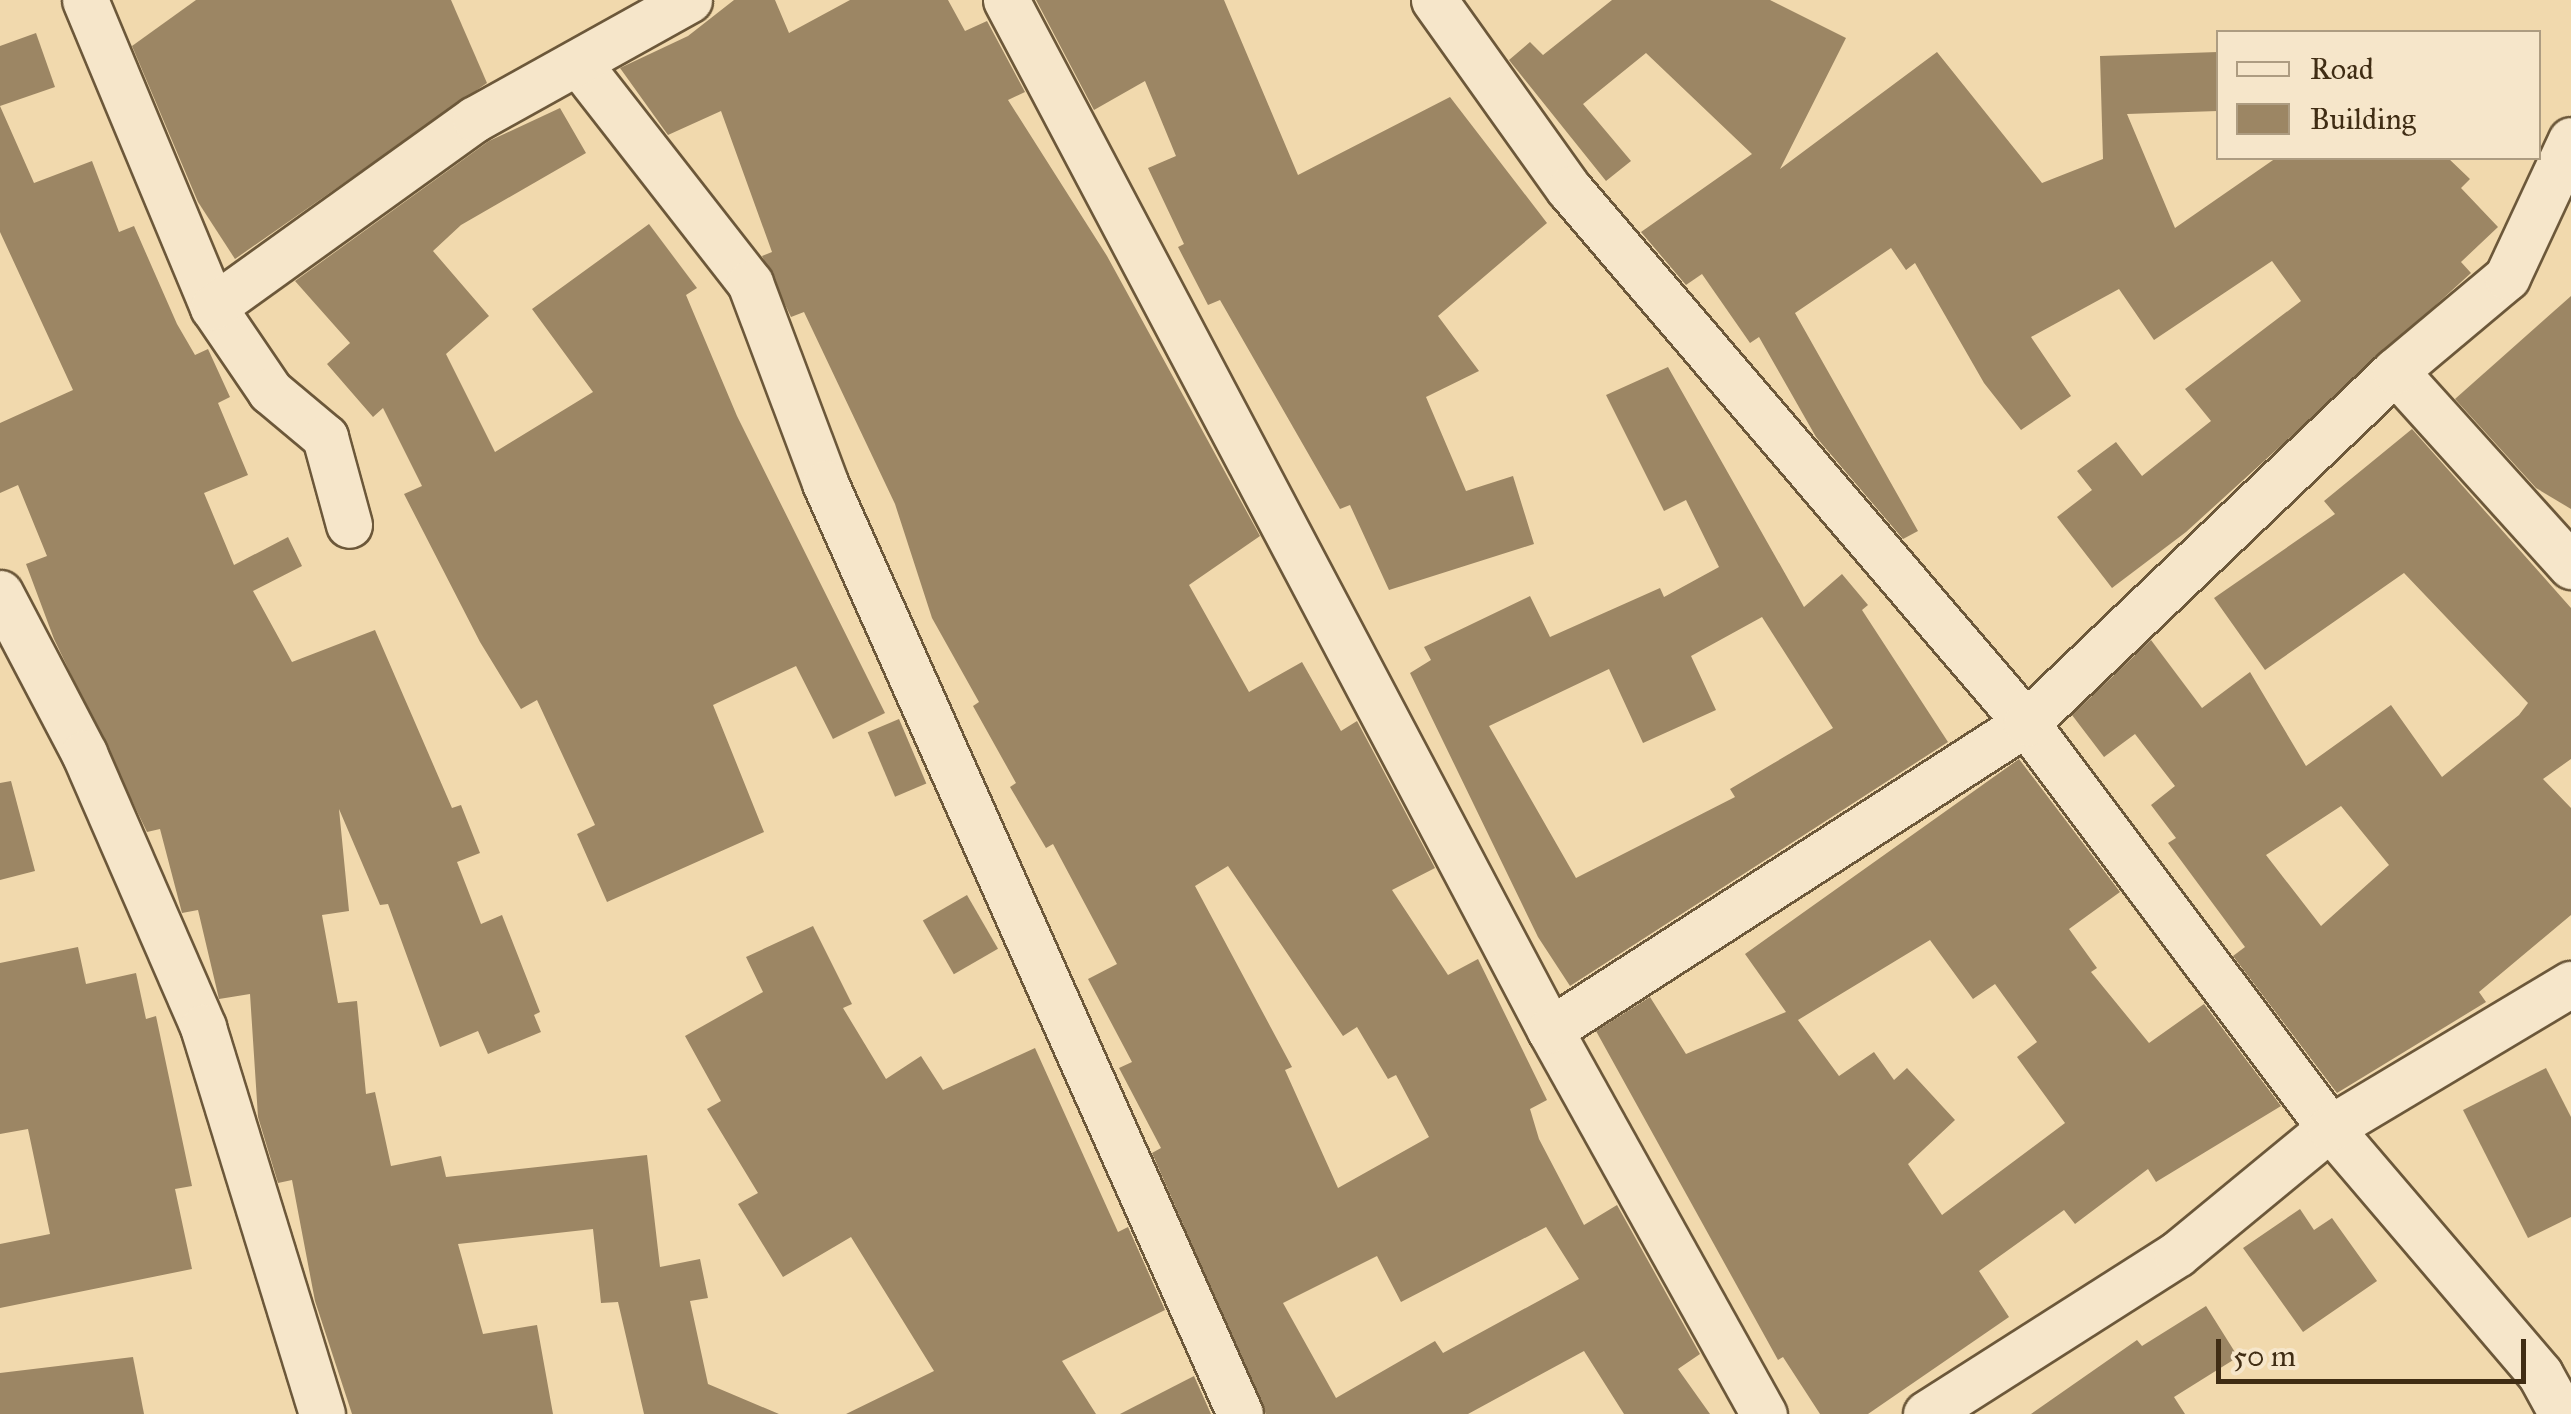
<!DOCTYPE html>
<style>
body{margin:0}
#map{position:relative;width:2571px;height:1414px;overflow:hidden;background:#f1d9ad;font-family:"IM FELL Great Primer",serif}
div>[style]{position:absolute}
[style*='--x']{left:calc(var(--x)*1px);top:calc(var(--y)*1px);width:calc(var(--w)*1px);rotate:calc(var(--a)*1deg)}
.building>*{inset:0;background:#9c8664;transform-origin:0 0}
.roads{filter:drop-shadow(2px 0 #6c583a) drop-shadow(-2px 0 #6c583a) drop-shadow(0 2px #6c583a) drop-shadow(0 -2px #6c583a)}
.minor>*{height:45px;margin:-22.5px;padding:0 22.5px;transform-origin:22.5px;border-radius:22.5px;background:#f6e6ca}
span{translate:-50% -50%;white-space:nowrap;text-align:center;line-height:1.15;-webkit-text-stroke:9px #f6e6ca;paint-order:stroke}
.legend{position:absolute;left:2216px;top:30px;width:325px;height:130px;box-sizing:border-box;background:#f6e6ca;border:2px solid #ad9c81;margin:0;padding:12px 18px;list-style:none;font-size:30px;color:#402d14}
.legend li{display:flex;align-items:center;gap:20px;height:50px}
.legend b{width:50px;border:2px solid #ad9c81}
.scale{position:absolute;left:2216px;top:1339px;width:310px;height:45px;box-sizing:border-box;border:5px solid #402d14;border-top:0;padding-left:12px;font-size:30px;line-height:35px;white-space:nowrap;color:#402d14;-webkit-text-stroke:8px #f6e6ca;paint-order:stroke}
</style>
<div id="map">
<div class="building">
<div style="clip-path:polygon(196px 0,451px 0,487px 83px,235px 259px,198px 202px,132px 46px)"></div>
<div style="clip-path:polygon(evenodd,734px 0,775px 0,789px 33px,850px 0,948px 0,965px 31px,987px 21px,1025px 92px,1008px 100px,1107px 256px,1260px 536px,1189px 585px,1249px 692px,1302px 662px,1341px 731px,1357px 721px,1435px 868px,1392px 890px,1448px 975px,1478px 959px,1547px 1100px,1530px 1109px,1539px 1139px,1584px 1225px,1617px 1205px,1700px 1354px,1678px 1369px,1710px 1414px,1624px 1414px,1584px 1351px,1468px 1414px,1266px 1414px,1152px 1153px,1161px 1148px,1119px 1068px,1132px 1062px,1088px 979px,1117px 964px,1053px 844px,1046px 848px,1010px 787px,1016px 783px,973px 706px,979px 702px,932px 618px,895px 504px,804px 312px,791px 317px,762px 256px,772px 252px,721px 111px,668px 135px,620px 68px,688px 36px,734px 0,1228px 866px,1343px 1036px,1357px 1027px,1388px 1079px,1396px 1075px,1429px 1137px,1338px 1188px,1285px 1070px,1292px 1067px,1195px 886px,1228px 866px,734px 0,1546px 1227px,1579px 1279px,1443px 1353px,1435px 1341px,1336px 1398px,1283px 1303px,1377px 1256px,1401px 1302px,1546px 1227px)"></div>
<div style="clip-path:polygon(1036px 0,1224px 0,1298px 175px,1450px 97px,1547px 223px,1438px 316px,1479px 371px,1426px 397px,1466px 491px,1513px 476px,1534px 544px,1389px 590px,1350px 505px,1340px 509px,1220px 300px,1208px 305px,1178px 247px,1184px 244px,1148px 168px,1176px 156px,1145px 81px,1094px 110px)"></div>
<div style="clip-path:polygon(1612px 0,1770px 0,1846px 38px,1780px 169px,1937px 52px,2042px 183px,2103px 159px,2100px 56px,2218px 52px,2218px 111px,2127px 114px,2175px 228px,2276px 158px,2448px 158px,2470px 179px,2461px 188px,2498px 227px,2461px 262px,2471px 273px,2186px 532px,2112px 588px,2057px 517px,2092px 490px,2077px 471px,2116px 442px,2142px 476px,2211px 421px,2185px 389px,2301px 301px,2272px 261px,2154px 340px,2119px 289px,2031px 337px,2071px 396px,2021px 430px,1984px 383px,1915px 263px,1906px 270px,1891px 248px,1795px 313px,1918px 531px,1903px 539px,1816px 437px,1759px 337px,1750px 343px,1702px 274px,1686px 285px,1641px 232px,1752px 154px,1646px 53px,1583px 104px,1631px 161px,1606px 181px,1509px 60px,1530px 42px,1543px 55px)"></div>
<div style="clip-path:polygon(36px 33px,55px 87px,0 106px,0 46px)"></div>
<div style="clip-path:polygon(0 106px,34px 183px,92px 161px,119px 232px,134px 226px,177px 324px,195px 355px,208px 349px,230px 397px,218px 403px,248px 475px,204px 493px,234px 565px,288px 537px,302px 566px,253px 591px,292px 662px,375px 630px,452px 808px,461px 805px,480px 853px,457px 862px,481px 924px,502px 915px,540px 1012px,534px 1015px,541px 1032px,488px 1054px,478px 1031px,440px 1047px,388px 904px,380px 905px,339px 809px,349px 911px,322px 915px,338px 1003px,357px 1001px,366px 1094px,375px 1092px,391px 1166px,441px 1156px,446px 1177px,647px 1155px,660px 1267px,700px 1259px,708px 1298px,690px 1301px,708px 1384px,779px 1414px,644px 1414px,618px 1302px,601px 1303px,593px 1229px,458px 1244px,483px 1334px,537px 1325px,553px 1414px,352px 1414px,315px 1301px,292px 1180px,278px 1183px,258px 1117px,250px 994px,219px 999px,198px 910px,182px 913px,160px 829px,147px 832px,54px 639px,26px 564px,47px 556px,18px 485px,0 493px,0 423px,73px 390px,0 232px)"></div>
<div style="clip-path:polygon(560px 108px,586px 153px,461px 225px,433px 251px,489px 316px,446px 354px,495px 452px,593px 392px,532px 309px,649px 224px,697px 288px,686px 295px,737px 416px,885px 713px,833px 739px,796px 666px,713px 705px,764px 832px,607px 902px,577px 834px,595px 825px,537px 700px,521px 709px,480px 642px,404px 494px,422px 486px,383px 408px,373px 417px,327px 364px,350px 343px,295px 281px,489px 141px)"></div>
<div style="clip-path:polygon(2571px 296px,2571px 509px,2536px 488px,2455px 399px)"></div>
<div style="clip-path:polygon(evenodd,1668px 367px,1804px 607px,1842px 574px,1868px 605px,1862px 610px,1948px 742px,1570px 986px,1538px 937px,1410px 673px,1431px 660px,1424px 647px,1530px 596px,1550px 637px,1660px 588px,1664px 597px,1719px 567px,1686px 500px,1664px 511px,1606px 395px,1668px 367px,1762px 617px,1833px 728px,1730px 789px,1735px 797px,1576px 878px,1489px 726px,1609px 669px,1643px 743px,1716px 710px,1691px 656px,1762px 617px)"></div>
<div style="clip-path:polygon(evenodd,2412px 429px,2571px 608px,2571px 759px,2543px 779px,2571px 808px,2571px 915px,2479px 992px,2486px 1002px,2337px 1093px,2233px 956px,2245px 947px,2168px 843px,2176px 838px,2151px 805px,2175px 786px,2135px 734px,2104px 757px,2072px 715px,2151px 640px,2202px 708px,2250px 672px,2306px 766px,2391px 705px,2442px 777px,2519px 715px,2528px 703px,2404px 573px,2265px 670px,2214px 598px,2335px 514px,2324px 501px,2412px 429px,2341px 806px,2389px 865px,2321px 926px,2266px 855px,2341px 806px)"></div>
<div style="left:899px;top:719px;width:70px;height:34px;rotate:67deg"></div>
<div style="clip-path:polygon(evenodd,2019px 759px,2120px 892px,2069px 929px,2097px 968px,2091px 972px,2149px 1043px,2204px 1004px,2281px 1106px,2156px 1182px,2148px 1169px,2075px 1224px,2064px 1210px,1979px 1271px,2009px 1317px,1868px 1414px,1820px 1414px,1783px 1357px,1778px 1360px,1596px 1031px,1650px 997px,1686px 1054px,1786px 1012px,1745px 954px,2019px 759px,1930px 940px,1973px 999px,1995px 984px,2037px 1042px,2017px 1057px,2065px 1123px,1942px 1215px,1908px 1164px,1955px 1120px,1907px 1068px,1894px 1080px,1874px 1052px,1839px 1076px,1798px 1020px,1930px 940px)"></div>
<div style="clip-path:polygon(11px 781px,35px 871px,0 880px,0 783px)"></div>
<div style="left:967px;top:895px;width:62px;height:51px;rotate:60deg"></div>
<div style="clip-path:polygon(813px 926px,852px 1004px,843px 1008px,886px 1079px,921px 1056px,943px 1090px,1035px 1048px,1118px 1232px,1128px 1227px,1165px 1310px,1062px 1361px,1096px 1414px,846px 1414px,934px 1371px,851px 1237px,783px 1277px,738px 1204px,758px 1193px,707px 1109px,721px 1101px,685px 1036px,763px 992px,746px 957px)"></div>
<div style="clip-path:polygon(78px 947px,86px 984px,136px 973px,146px 1019px,156px 1016px,192px 1186px,175px 1189px,192px 1269px,0 1308px,0 1244px,50px 1234px,28px 1129px,0 1134px,0 963px)"></div>
<div style="clip-path:polygon(2546px 1068px,2571px 1117px,2571px 1217px,2528px 1238px,2463px 1110px)"></div>
<div style="clip-path:polygon(2300px 1209px,2314px 1230px,2332px 1218px,2377px 1281px,2303px 1332px,2243px 1248px)"></div>
<div style="clip-path:polygon(2206px 1306px,2238px 1357px,2174px 1397px,2185px 1414px,2031px 1414px,2137px 1340px,2142px 1346px)"></div>
<div style="clip-path:polygon(133px 1357px,144px 1414px,0 1414px,0 1373px)"></div>
<div style="clip-path:polygon(1194px 1376px,1211px 1414px,1120px 1414px)"></div>
</div>
<div class="roads">
<div class="minor">
<div style="--x:85;--y:0;--w:333;--a:67.4"></div>
<div style="--x:213;--y:307;--w:102;--a:55.8"></div>
<div style="--x:270;--y:391;--w:72;--a:39.9"></div>
<div style="--x:325;--y:437;--w:91;--a:74.7"></div>
<div style="--x:1006;--y:0;--w:1165;--a:62.16"></div>
<div style="--x:1550;--y:1030;--w:440;--a:60.9"></div>
<div style="--x:1434;--y:0;--w:232;--a:54.5"></div>
<div style="--x:1569;--y:189;--w:703;--a:49.44"></div>
<div style="--x:2026;--y:723;--w:506;--a:53.11"></div>
<div style="--x:2330;--y:1128;--w:323;--a:49.5"></div>
<div style="--x:2540;--y:1374;--w:46;--a:61.2"></div>
<div style="--x:579;--y:64;--w:278;--a:52"></div>
<div style="--x:750;--y:283;--w:214;--a:69.4"></div>
<div style="--x:825;--y:483;--w:1019;--a:65.97"></div>
<div style="--x:213;--y:307;--w:322;--a:-35.7"></div>
<div style="--x:475;--y:119;--w:245;--a:-29.1"></div>
<div style="--x:2395;--y:371;--w:263;--a:47.9"></div>
<div style="--x:0;--y:593;--w:181;--a:62.3"></div>
<div style="--x:84;--y:753;--w:299;--a:66.5"></div>
<div style="--x:203;--y:1027;--w:405;--a:72.9"></div>
<div style="--x:1550;--y:1030;--w:566;--a:-32.82"></div>
<div style="--x:2026;--y:723;--w:510;--a:-43.65"></div>
<div style="--x:2395;--y:371;--w:146;--a:-40"></div>
<div style="--x:2507;--y:277;--w:151;--a:-65"></div>
<div style="--x:1926;--y:1414;--w:298;--a:-32.5"></div>
<div style="--x:2177;--y:1254;--w:198;--a:-39.5"></div>
<div style="--x:2330;--y:1128;--w:281;--a:-30.9"></div>
</div>
</div>
<ul class="legend">
<li><b style="height:12px;background:#f6e6ca"></b>Road</li>
<li><b style="height:28px;background:#9c8664"></b>Building</li>
</ul>
<div class="scale">50 m</div>
</div>
